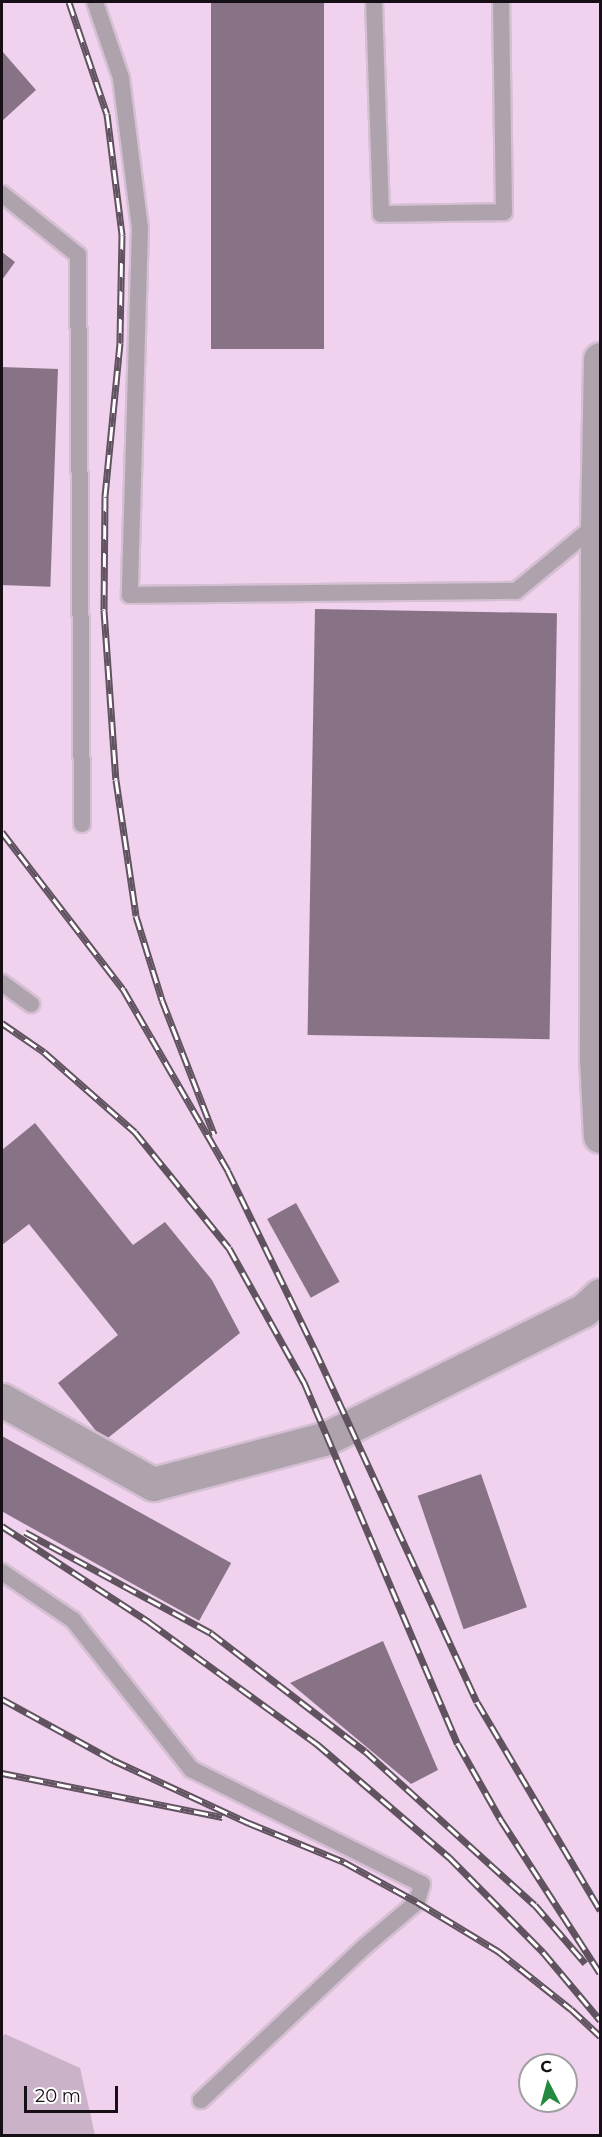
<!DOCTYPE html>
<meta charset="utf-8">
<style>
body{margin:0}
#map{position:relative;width:602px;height:2137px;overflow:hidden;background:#f9e1f7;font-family:Montserrat,sans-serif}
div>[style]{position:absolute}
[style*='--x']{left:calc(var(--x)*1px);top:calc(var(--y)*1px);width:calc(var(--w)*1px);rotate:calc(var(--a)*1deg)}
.built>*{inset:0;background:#f0d2ee}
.green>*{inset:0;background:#cab2c9}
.building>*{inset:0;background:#877286;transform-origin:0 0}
.roads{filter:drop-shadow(2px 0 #d5bfd3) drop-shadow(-2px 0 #d5bfd3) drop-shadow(0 2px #d5bfd3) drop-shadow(0 -2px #d5bfd3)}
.service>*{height:16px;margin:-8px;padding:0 8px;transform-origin:8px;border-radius:8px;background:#aea3ad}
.minor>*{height:33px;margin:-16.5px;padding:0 16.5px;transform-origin:16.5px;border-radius:16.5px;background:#aea3ad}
.rail>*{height:7px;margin-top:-3.5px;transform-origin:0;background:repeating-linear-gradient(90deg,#fff 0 14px,#60535f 0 28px);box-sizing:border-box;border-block:2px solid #60535f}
span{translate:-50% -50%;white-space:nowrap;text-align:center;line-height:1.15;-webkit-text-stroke:4.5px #fff;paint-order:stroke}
.frame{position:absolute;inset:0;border:3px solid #170f16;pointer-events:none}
.north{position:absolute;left:518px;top:2053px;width:60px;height:60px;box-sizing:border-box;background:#fff;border:2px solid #a29fa2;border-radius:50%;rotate:354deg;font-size:16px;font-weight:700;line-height:24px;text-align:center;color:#170f16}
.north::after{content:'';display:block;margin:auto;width:21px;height:27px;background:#248a3f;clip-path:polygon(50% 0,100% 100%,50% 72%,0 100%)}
.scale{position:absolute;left:24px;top:2086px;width:94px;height:27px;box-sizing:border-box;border:3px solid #170f16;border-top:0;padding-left:8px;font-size:18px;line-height:21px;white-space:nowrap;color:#170f16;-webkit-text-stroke:4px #fff;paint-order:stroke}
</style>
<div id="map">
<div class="built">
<div style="clip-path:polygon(evenodd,2px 2px,600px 2px,600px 2135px,2px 2136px,2px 2px,530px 2065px,566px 2065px,566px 2101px,530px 2101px,530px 2065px)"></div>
</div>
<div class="green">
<div style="clip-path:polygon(5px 2034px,80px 2068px,95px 2135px,2px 2135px,2px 2037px)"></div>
</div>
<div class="building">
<div style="left:211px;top:2px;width:113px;height:347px"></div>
<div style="clip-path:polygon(2px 51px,36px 90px,2px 121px)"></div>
<div style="clip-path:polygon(2px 252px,15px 262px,2px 280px)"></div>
<div style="left:2px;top:367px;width:56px;height:218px;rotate:2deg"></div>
<div style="left:315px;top:609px;width:242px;height:426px;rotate:1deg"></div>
<div style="clip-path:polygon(35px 1123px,133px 1245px,165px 1222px,212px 1280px,240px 1333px,104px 1441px,58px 1383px,118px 1335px,29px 1224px,2px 1245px,2px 1150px)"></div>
<div style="left:296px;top:1203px;width:90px;height:33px;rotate:61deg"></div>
<div style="left:2px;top:1436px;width:262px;height:66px;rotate:29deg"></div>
<div style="left:481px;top:1474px;width:141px;height:67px;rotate:71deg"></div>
<div style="clip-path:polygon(383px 1641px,438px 1770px,411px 1784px,290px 1683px)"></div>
</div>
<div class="roads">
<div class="service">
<div style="--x:95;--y:2;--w:80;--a:71.1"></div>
<div style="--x:121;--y:78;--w:151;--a:82.8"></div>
<div style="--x:140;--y:228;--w:367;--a:91.6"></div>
<div style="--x:130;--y:595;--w:386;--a:-0.6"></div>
<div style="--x:516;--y:591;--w:105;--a:-39.6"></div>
<div style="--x:374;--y:2;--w:212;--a:88.1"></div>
<div style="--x:381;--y:214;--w:123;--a:-0.9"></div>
<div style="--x:504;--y:212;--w:210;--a:-90.8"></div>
<div style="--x:2;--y:194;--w:97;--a:38.8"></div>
<div style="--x:78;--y:255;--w:569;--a:89.6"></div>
<div style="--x:2;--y:983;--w:36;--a:36"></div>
<div style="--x:2;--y:1572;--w:86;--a:34.1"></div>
<div style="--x:73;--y:1620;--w:190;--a:51.6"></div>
<div style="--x:191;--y:1769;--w:258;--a:26.5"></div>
<div style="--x:422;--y:1884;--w:19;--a:106"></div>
<div style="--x:417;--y:1902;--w:70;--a:139.7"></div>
<div style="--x:364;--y:1947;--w:224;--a:136.8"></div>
</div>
<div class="minor">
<div style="--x:600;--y:359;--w:165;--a:91"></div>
<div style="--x:597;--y:524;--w:534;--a:90.11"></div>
<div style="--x:596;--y:1058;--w:78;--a:87.1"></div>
<div style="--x:2;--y:1400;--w:173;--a:29.1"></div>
<div style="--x:153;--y:1484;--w:180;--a:-14.8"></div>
<div style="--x:327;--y:1438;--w:287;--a:-26.5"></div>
<div style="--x:584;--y:1310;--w:22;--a:-43"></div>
</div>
</div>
<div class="rail">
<div style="--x:69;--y:2;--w:118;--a:71.3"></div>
<div style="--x:107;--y:114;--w:122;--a:82.9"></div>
<div style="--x:122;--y:235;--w:108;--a:91.1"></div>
<div style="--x:120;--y:343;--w:155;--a:95.6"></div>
<div style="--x:105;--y:497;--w:113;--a:90.5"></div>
<div style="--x:104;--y:610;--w:170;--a:86"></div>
<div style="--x:116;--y:780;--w:137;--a:81.6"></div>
<div style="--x:136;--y:916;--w:88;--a:72.8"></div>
<div style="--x:162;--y:1000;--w:144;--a:68.8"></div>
<div style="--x:2;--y:832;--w:198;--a:52.4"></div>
<div style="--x:123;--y:989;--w:210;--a:60"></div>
<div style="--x:228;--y:1171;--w:199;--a:64.1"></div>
<div style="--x:315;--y:1350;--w:387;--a:65.3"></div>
<div style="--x:477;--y:1702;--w:242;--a:59.4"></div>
<div style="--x:2;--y:1023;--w:51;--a:34.6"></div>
<div style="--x:44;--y:1052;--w:121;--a:41.3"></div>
<div style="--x:135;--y:1132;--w:149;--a:51"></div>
<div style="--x:229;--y:1248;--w:154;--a:60.8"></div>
<div style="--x:304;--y:1382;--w:393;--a:67"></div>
<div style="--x:458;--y:1744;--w:87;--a:60.5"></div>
<div style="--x:501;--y:1820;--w:182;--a:57.1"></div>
<div style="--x:2;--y:1526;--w:176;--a:33.1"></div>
<div style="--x:149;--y:1622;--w:208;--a:36"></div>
<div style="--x:317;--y:1744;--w:174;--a:40.6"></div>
<div style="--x:449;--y:1857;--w:134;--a:45.3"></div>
<div style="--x:543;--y:1952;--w:89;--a:50"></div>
<div style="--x:25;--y:1532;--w:212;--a:28.5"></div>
<div style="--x:211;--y:1633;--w:194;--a:37.5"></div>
<div style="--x:365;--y:1751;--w:229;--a:42.2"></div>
<div style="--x:535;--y:1905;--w:77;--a:49.2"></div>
<div style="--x:2;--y:1699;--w:127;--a:28.8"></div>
<div style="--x:113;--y:1760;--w:150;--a:24.9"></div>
<div style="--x:249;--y:1823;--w:103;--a:22.3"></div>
<div style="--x:344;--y:1862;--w:83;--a:28.7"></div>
<div style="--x:417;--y:1902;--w:95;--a:31.2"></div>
<div style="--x:498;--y:1951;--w:93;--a:38.5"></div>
<div style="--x:571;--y:2009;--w:40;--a:43"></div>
<div style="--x:2;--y:1773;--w:225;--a:11.3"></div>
</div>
<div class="frame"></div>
<div class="north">С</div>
<div class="scale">20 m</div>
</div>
